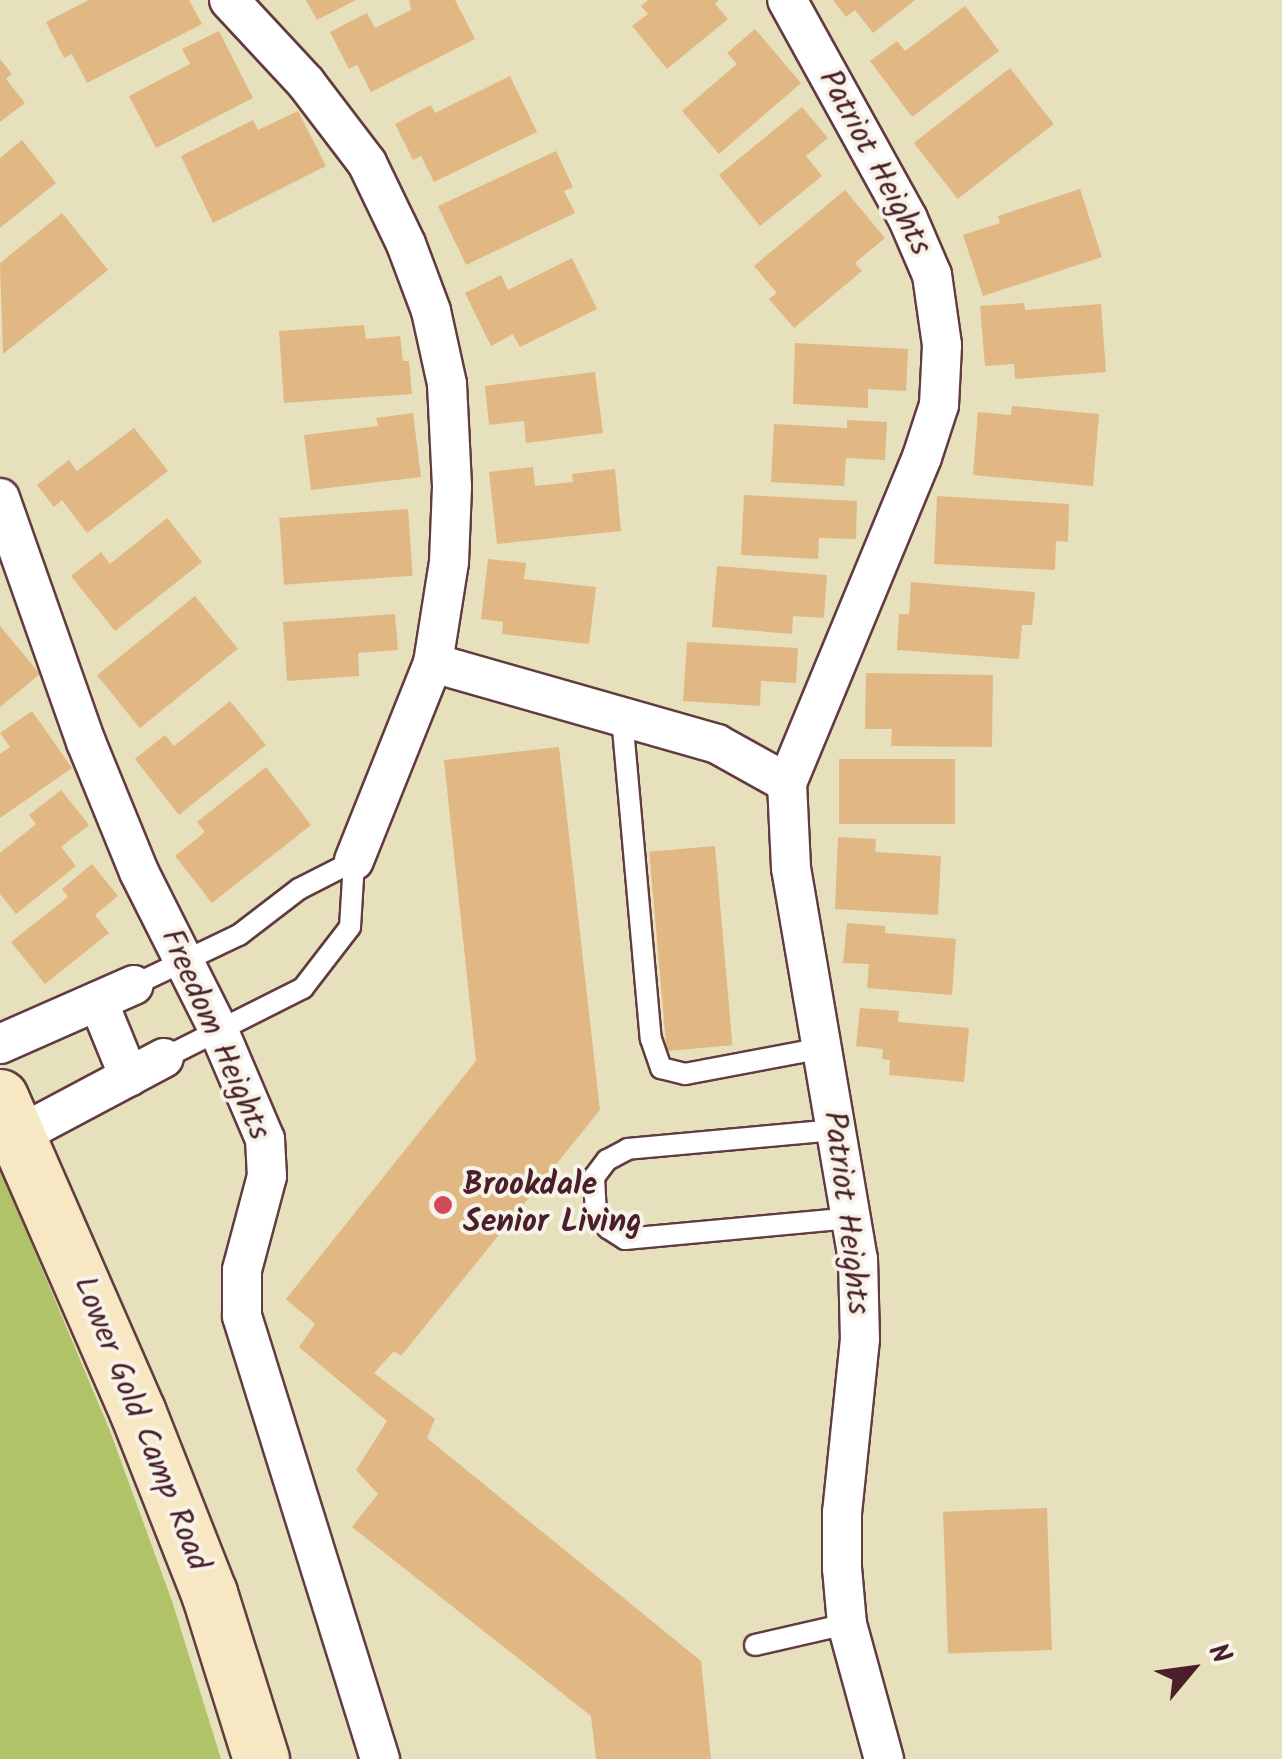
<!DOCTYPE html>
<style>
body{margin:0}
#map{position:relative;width:1282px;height:1759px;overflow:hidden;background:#e7e0bc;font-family:Kalam,sans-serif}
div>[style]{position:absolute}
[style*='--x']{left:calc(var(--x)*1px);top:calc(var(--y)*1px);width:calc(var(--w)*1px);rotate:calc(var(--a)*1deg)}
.green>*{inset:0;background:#b1c367}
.building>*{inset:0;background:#e1b784;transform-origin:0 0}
.roads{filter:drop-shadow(2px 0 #623c41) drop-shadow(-2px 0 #623c41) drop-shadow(0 2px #623c41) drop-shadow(0 -2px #623c41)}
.lane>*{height:20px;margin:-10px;padding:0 10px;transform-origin:10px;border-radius:10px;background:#fff}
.street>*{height:38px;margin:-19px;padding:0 19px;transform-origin:19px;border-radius:19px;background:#fff}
.secondary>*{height:55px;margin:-27.5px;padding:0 27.5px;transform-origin:27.5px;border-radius:27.5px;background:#f7e8c3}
.dots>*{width:28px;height:28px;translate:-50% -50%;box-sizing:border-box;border:5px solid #f7f3e8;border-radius:50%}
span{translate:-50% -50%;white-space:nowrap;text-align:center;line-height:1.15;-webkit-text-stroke:8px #f7f3e8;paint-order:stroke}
.street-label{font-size:32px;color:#4a1f2b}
.poi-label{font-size:32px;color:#4a1f2b;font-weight:700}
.left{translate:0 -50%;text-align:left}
.north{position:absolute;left:1142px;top:1619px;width:100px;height:100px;-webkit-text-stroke:8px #f7f3e8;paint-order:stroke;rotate:61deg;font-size:28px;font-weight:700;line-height:40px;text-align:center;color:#4a1f2b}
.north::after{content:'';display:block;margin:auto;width:35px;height:45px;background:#4a1f2b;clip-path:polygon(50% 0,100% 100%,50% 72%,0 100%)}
</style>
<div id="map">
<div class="green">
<div style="clip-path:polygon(0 1169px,110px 1431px,172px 1601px,221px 1759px,0 1759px)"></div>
</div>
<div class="building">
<div style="clip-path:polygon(89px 0,189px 0,202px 24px,87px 83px,72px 54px,64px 58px,46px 22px)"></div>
<div style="clip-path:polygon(306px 0,356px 0,317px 20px)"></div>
<div style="clip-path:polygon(455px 0,475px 39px,371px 92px,357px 65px,349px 69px,330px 32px,367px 13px,375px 28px,411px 10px,409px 0)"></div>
<div style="clip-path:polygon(648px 0,719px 0,715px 4px,728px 19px,667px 69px,632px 26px,648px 14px,641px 6px)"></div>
<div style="clip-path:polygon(833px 0,915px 0,873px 33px,855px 10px,846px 17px)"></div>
<div style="clip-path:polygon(965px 6px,999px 51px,912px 117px,870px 61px,897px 41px,905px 51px)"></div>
<div style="clip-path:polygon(755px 29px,801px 83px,719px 154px,682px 111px,737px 64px,727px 53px)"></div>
<div style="clip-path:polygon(219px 31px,253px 98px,156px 148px,129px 96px,190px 64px,182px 49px)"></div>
<div style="clip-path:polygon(0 59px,12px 74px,6px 79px,25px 103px,0 122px)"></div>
<div style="left:1010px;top:68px;width:71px;height:122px;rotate:52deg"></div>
<div style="clip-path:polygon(510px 76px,537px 132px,434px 182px,421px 156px,413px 160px,395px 124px,431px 105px,435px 113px)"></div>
<div style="clip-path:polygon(802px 107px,828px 138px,806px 156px,822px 176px,760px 226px,719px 175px)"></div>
<div style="clip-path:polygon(298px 111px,326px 166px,213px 223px,181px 156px,253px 120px,258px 130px)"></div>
<div style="clip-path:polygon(22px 140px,56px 183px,0 228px,0 158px)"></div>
<div style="clip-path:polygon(556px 151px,573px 187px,564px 191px,575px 213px,466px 265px,438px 206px)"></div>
<div style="clip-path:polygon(1080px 189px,1102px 257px,983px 296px,963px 235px,1000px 223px,998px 216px)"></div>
<div style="clip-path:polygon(845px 190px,885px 238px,855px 263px,862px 271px,794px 328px,769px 299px,777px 293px,754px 266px)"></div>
<div style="clip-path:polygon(62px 213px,108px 270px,3px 354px,0 263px)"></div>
<div style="clip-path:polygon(572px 258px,597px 309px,520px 347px,513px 334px,491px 346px,465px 293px,501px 275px,508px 290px)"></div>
<div style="clip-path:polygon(1024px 303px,1025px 310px,1101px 304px,1106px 372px,1015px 379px,1014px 364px,985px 366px,980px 306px)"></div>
<div style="clip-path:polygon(364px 325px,366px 339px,400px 336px,403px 361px,409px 361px,412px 394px,284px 403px,279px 331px)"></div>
<div style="clip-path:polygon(795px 343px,908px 349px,906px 391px,868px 389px,868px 408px,793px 404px)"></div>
<div style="clip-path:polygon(595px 372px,603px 433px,526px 443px,524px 421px,489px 425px,485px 386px)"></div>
<div style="clip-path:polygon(1012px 406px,1099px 414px,1093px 486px,973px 475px,978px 412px,1011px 415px)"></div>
<div style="clip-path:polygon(413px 413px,421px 477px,311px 490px,304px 435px,378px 426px,376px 418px)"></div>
<div style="clip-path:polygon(847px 420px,887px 422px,885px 460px,846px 458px,844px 486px,771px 482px,774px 424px,847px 428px)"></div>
<div style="clip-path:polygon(134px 428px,168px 471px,87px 533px,62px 500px,54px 507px,37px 485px,69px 460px,77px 471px)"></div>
<div style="clip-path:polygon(533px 467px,535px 486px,573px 482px,572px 474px,615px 469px,621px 531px,497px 544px,489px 472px)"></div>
<div style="clip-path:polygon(744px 495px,857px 501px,856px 539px,819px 538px,818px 559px,741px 555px)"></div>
<div style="clip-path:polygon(937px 496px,1069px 504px,1068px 542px,1056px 541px,1055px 570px,934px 564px)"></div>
<div style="left:408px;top:509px;width:67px;height:129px;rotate:86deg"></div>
<div style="clip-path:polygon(167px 518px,202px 562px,115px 631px,71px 576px,101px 552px,110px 564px)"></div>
<div style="clip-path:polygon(488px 559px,526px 563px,524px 579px,596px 587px,589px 644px,502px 634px,503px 622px,481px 619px)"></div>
<div style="clip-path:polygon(717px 566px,827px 575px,824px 618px,793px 616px,792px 634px,712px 627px)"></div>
<div style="clip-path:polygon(911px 582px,1035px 592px,1032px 625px,1022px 625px,1019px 659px,897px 650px,899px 614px,909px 614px)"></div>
<div style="left:195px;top:596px;width:68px;height:126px;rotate:51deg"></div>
<div style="clip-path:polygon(395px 614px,398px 650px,358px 653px,359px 676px,287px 681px,283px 622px)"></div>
<div style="clip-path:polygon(0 626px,40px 674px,0 707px)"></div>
<div style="clip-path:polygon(687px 642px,798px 648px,796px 683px,761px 681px,760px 706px,683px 701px)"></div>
<div style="clip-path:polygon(866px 673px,993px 675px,992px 747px,891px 746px,892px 729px,865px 729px)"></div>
<div style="clip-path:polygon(230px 701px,266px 745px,179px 815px,135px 759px,165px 735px,174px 746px)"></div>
<div style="clip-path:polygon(32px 711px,72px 768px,0 818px,0 754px,10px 747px,0 733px)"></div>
<div style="clip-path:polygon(559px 747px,600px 1110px,401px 1356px,394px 1351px,374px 1373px,435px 1419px,427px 1438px,701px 1661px,711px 1759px,596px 1759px,591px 1716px,352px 1527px,378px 1494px,356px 1470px,387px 1421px,299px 1347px,315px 1324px,286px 1299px,476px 1061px,444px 760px)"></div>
<div style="left:955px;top:759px;width:65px;height:116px;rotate:90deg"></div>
<div style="clip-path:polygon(266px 767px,311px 825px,212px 903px,175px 856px,205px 832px,197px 822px)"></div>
<div style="clip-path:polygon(61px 790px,89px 825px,61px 847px,76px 866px,16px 914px,0 894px,0 853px,36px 824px,29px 815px)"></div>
<div style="clip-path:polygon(838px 837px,876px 839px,875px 852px,941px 856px,938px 915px,835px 909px)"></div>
<div style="left:715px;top:846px;width:200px;height:66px;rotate:85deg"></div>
<div style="clip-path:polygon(92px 864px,118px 896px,95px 915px,109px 933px,45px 984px,11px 942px,68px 897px,62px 889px)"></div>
<div style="clip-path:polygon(847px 923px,885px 926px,885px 933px,956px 939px,952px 995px,867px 988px,869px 964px,843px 963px)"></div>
<div style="clip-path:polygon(860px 1008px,899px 1011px,898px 1022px,969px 1028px,964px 1082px,889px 1075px,890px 1060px,882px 1059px,883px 1049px,856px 1046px)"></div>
<div style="left:1047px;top:1508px;width:142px;height:104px;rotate:88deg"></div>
</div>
<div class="roads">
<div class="lane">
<div style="--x:622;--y:717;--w:323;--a:84.9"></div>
<div style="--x:651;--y:1039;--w:31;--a:71"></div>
<div style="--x:661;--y:1068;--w:25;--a:14"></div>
<div style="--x:685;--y:1074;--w:139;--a:-10.7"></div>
<div style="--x:134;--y:985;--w:116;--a:-25.5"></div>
<div style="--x:239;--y:935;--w:76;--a:-37.5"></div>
<div style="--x:299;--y:889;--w:62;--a:-27"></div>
<div style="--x:164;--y:1058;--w:156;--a:-26.7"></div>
<div style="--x:303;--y:988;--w:77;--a:-52.4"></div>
<div style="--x:350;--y:927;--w:66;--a:-86.5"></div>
<div style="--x:835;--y:1130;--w:208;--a:174.8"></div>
<div style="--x:628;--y:1149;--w:24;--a:152"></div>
<div style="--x:607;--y:1160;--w:21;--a:127"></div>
<div style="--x:594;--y:1177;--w:34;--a:87"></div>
<div style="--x:596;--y:1211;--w:21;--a:55"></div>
<div style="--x:608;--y:1228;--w:20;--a:33"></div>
<div style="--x:625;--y:1239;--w:226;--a:-5.3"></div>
<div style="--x:755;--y:1645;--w:94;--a:-12.9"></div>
</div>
<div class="street">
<div style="--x:229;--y:0;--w:113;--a:47.1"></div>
<div style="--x:306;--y:83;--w:101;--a:52.7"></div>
<div style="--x:367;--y:163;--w:90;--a:64.3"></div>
<div style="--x:406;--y:244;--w:72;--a:69.5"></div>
<div style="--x:431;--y:311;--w:75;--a:77.6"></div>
<div style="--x:447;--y:384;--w:103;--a:87.2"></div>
<div style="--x:452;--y:487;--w:75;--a:92.3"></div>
<div style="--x:449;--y:562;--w:102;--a:99"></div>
<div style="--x:433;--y:663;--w:213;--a:111.8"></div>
<div style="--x:0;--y:498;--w:259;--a:70.6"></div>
<div style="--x:86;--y:742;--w:140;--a:67.8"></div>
<div style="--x:139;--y:872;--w:176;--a:63.3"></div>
<div style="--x:218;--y:1029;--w:120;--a:66.9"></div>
<div style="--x:265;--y:1139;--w:37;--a:87"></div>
<div style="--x:267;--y:1176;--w:97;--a:104.9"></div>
<div style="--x:242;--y:1270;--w:46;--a:90"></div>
<div style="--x:242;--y:1316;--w:464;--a:72.7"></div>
<div style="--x:433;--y:663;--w:295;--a:15.9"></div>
<div style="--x:717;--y:744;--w:80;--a:29.1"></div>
<div style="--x:787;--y:783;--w:85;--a:87.3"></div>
<div style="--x:791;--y:868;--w:397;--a:80.3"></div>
<div style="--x:858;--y:1259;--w:80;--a:88.6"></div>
<div style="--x:860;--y:1339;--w:174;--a:95.9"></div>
<div style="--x:842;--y:1512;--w:56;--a:90"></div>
<div style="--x:842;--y:1568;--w:56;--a:84.9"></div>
<div style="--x:847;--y:1624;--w:140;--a:74.7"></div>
<div style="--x:787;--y:783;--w:353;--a:-67.5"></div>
<div style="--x:922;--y:457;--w:55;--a:-71.9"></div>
<div style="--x:939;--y:405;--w:60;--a:-87.1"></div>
<div style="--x:942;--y:345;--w:71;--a:-98.1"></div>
<div style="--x:932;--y:275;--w:61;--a:-113.2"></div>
<div style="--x:908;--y:219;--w:250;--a:-118.9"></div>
<div style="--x:98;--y:1001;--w:82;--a:67.8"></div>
<div style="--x:0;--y:1044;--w:146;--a:-23.8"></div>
<div style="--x:19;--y:1135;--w:164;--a:-28"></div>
</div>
<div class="secondary">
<div style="--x:0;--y:1097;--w:345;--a:66.4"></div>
<div style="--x:138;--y:1413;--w:193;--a:68.5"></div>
<div style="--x:209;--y:1593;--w:174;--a:72.6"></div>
</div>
</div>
<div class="dots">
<div style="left:443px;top:1205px;background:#d1495b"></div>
</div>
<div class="street-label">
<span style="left:874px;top:163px;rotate:62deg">Patriot Heights</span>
<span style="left:214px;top:1035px;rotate:66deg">Freedom Heights</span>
<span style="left:845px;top:1213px;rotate:83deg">Patriot Heights</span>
<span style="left:140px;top:1424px;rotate:68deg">Lower Gold Camp Road</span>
</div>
<div class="poi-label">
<span class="left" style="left:463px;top:1205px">Brookdale<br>Senior Living</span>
</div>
<div class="north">N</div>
</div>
